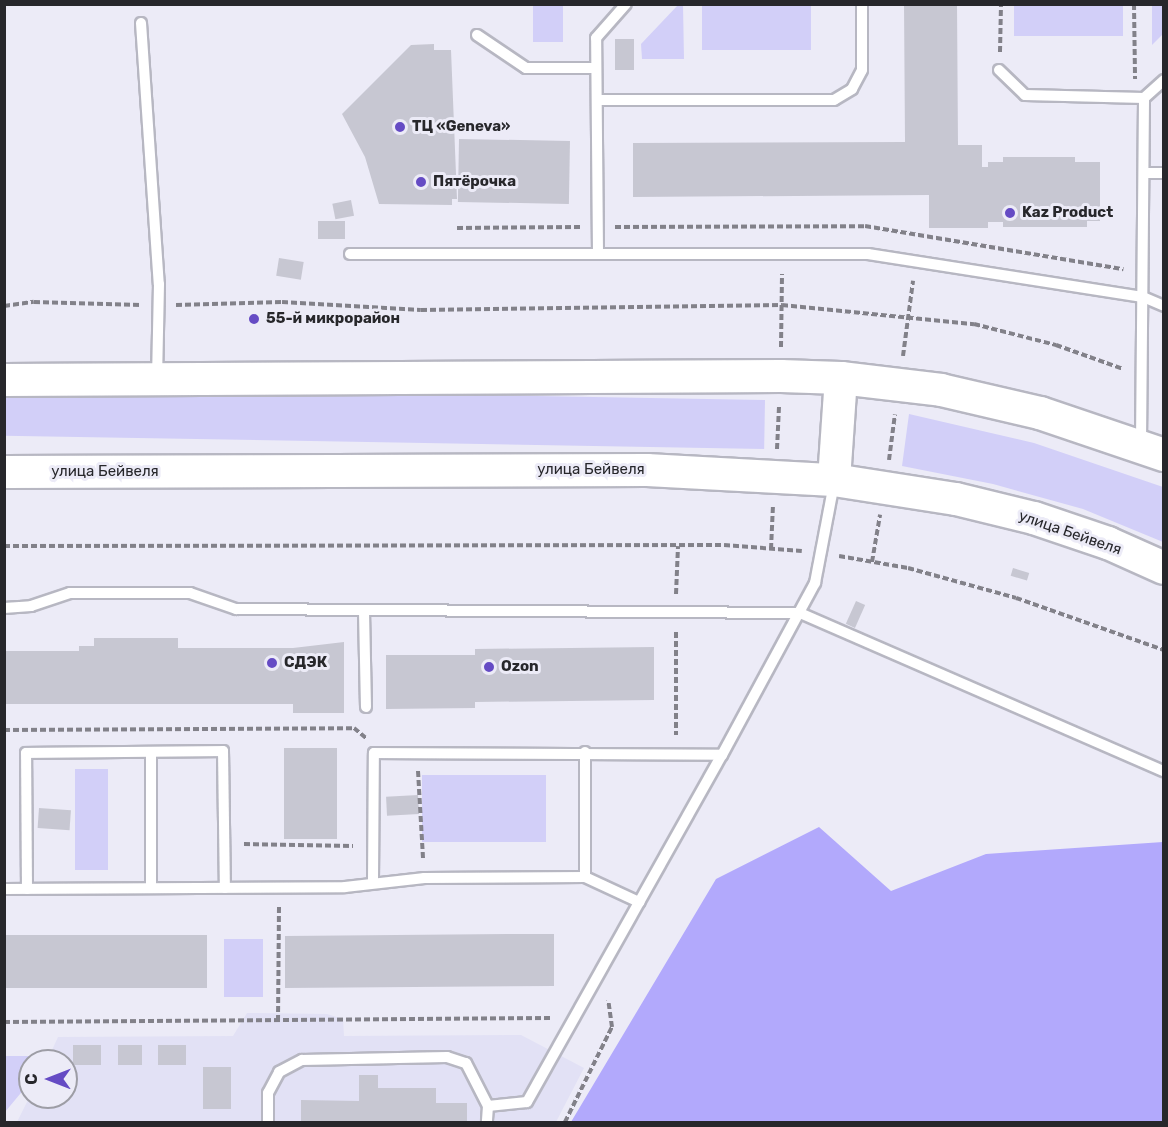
<!DOCTYPE html>
<meta charset="utf-8">
<style>
body{margin:0}
#map{position:relative;width:1168px;height:1127px;overflow:hidden;background:#ecebf7;font-family:Rubik,sans-serif}
div>[style]{position:absolute}
[style*='--x']{left:calc(var(--x)*1px);top:calc(var(--y)*1px);width:calc(var(--w)*1px);rotate:calc(var(--a)*1deg)}
.built>*{inset:0;background:#e2e1f5}
.green>*{inset:0;background:#d2cff8;transform-origin:0 0}
.forest>*{inset:0;background:#b2a9fc}
.building>*{inset:0;background:#c7c7d2;transform-origin:0 0}
.path>*{height:4px;margin-top:-2px;transform-origin:0;background:repeating-linear-gradient(90deg,#828189 0 6px,transparent 0 9px)}
.roads{filter:drop-shadow(2px 0 #b7b7c2) drop-shadow(-2px 0 #b7b7c2) drop-shadow(0 2px #b7b7c2) drop-shadow(0 -2px #b7b7c2)}
.lane>*{height:10px;margin:-5px;padding:0 5px;transform-origin:5px;border-radius:5px;background:#fff}
.secondary>*{height:32px;margin:-16px;padding:0 16px;transform-origin:16px;border-radius:16px;background:#fff}
.dots>*{width:16px;height:16px;translate:-50% -50%;box-sizing:border-box;border:3px solid #ecebf7;border-radius:50%}
span{translate:-50% -50%;white-space:nowrap;text-align:center;line-height:1.15;-webkit-text-stroke:6px #ecebf7;paint-order:stroke}
.poi-label{font-size:15px;color:#27272b;font-weight:700}
.left{translate:0 -50%;text-align:left}
.street-label{font-size:15px;color:#27272b}
.frame{position:absolute;inset:0;border:6px solid #27272b;pointer-events:none}
.north{position:absolute;left:18px;top:1049px;width:60px;height:60px;box-sizing:border-box;background:#ecebf7;border:2px solid #9d9da5;border-radius:50%;rotate:270deg;font-size:16px;font-weight:700;line-height:24px;text-align:center;color:#27272b}
.north::after{content:'';display:block;margin:auto;width:21px;height:27px;background:#654bc4;clip-path:polygon(50% 0,100% 100%,50% 72%,0 100%)}
</style>
<div id="map">
<div class="built">
<div style="clip-path:polygon(247px 1013px,327px 1014px,343px 1019px,344px 1036px,521px 1035px,584px 1068px,556px 1122px,17px 1122px,30px 1096px,66px 1097px,66px 1061px,47px 1061px,58px 1037px,233px 1036px)"></div>
</div>
<div class="green">
<div style="left:533px;top:5px;width:30px;height:37px"></div>
<div style="clip-path:polygon(678px 5px,683px 5px,684px 59px,642px 59px,641px 44px)"></div>
<div style="left:702px;top:5px;width:109px;height:45px"></div>
<div style="left:1014px;top:5px;width:109px;height:31px"></div>
<div style="clip-path:polygon(1152px 5px,1163px 5px,1164px 33px,1152px 45px)"></div>
<div style="left:765px;top:400px;width:49px;height:760px;rotate:91deg"></div>
<div style="clip-path:polygon(909px 414px,1034px 443px,1163px 487px,1163px 542px,1083px 509px,993px 484px,902px 466px)"></div>
<div style="left:75px;top:769px;width:33px;height:101px"></div>
<div style="left:422px;top:775px;width:124px;height:67px"></div>
<div style="left:224px;top:939px;width:39px;height:58px"></div>
<div style="clip-path:polygon(5px 1056px,53px 1056px,48px 1061px,30px 1061px,30px 1082px,5px 1112px)"></div>
</div>
<div class="forest">
<div style="clip-path:polygon(819px 827px,891px 891px,986px 854px,1163px 842px,1163px 1122px,571px 1122px,716px 879px)"></div>
</div>
<div class="building">
<div style="clip-path:polygon(904px 4px,957px 4px,958px 145px,982px 145px,982px 167px,988px 167px,988px 162px,1003px 162px,1003px 157px,1075px 157px,1075px 162px,1100px 162px,1100px 221px,1087px 221px,1087px 227px,1003px 227px,1003px 222px,988px 222px,988px 228px,929px 228px,929px 195px,633px 197px,633px 143px,905px 142px)"></div>
<div style="left:615px;top:39px;width:19px;height:31px"></div>
<div style="clip-path:polygon(434px 44px,434px 50px,451px 50px,457px 199px,452px 199px,452px 205px,379px 204px,365px 157px,342px 114px,411px 45px)"></div>
<div style="left:459px;top:139px;width:111px;height:63px;rotate:1deg"></div>
<div style="left:351px;top:200px;width:16px;height:19px;rotate:79deg"></div>
<div style="left:345px;top:221px;width:18px;height:27px;rotate:90deg"></div>
<div style="left:279px;top:258px;width:25px;height:18px;rotate:9deg"></div>
<div style="left:1013px;top:568px;width:17px;height:8px;rotate:17deg"></div>
<div style="left:856px;top:601px;width:10px;height:25px;rotate:24deg"></div>
<div style="clip-path:polygon(94px 638px,178px 638px,178px 648px,293px 648px,344px 642px,344px 713px,293px 713px,293px 704px,4px 704px,4px 651px,79px 651px,79px 646px,94px 646px)"></div>
<div style="clip-path:polygon(654px 647px,654px 700px,475px 702px,475px 708px,386px 709px,386px 655px,475px 655px,475px 649px)"></div>
<div style="left:284px;top:748px;width:53px;height:91px"></div>
<div style="left:418px;top:795px;width:19px;height:32px;rotate:87deg"></div>
<div style="left:39px;top:808px;width:32px;height:20px;rotate:4deg"></div>
<div style="clip-path:polygon(507px 934px,554px 934px,554px 986px,285px 988px,285px 936px)"></div>
<div style="left:207px;top:935px;width:53px;height:203px;rotate:90deg"></div>
<div style="left:73px;top:1045px;width:28px;height:20px"></div>
<div style="left:118px;top:1045px;width:24px;height:20px"></div>
<div style="left:186px;top:1045px;width:20px;height:28px;rotate:90deg"></div>
<div style="left:203px;top:1067px;width:28px;height:42px"></div>
<div style="clip-path:polygon(359px 1075px,378px 1075px,378px 1088px,436px 1088px,436px 1103px,467px 1103px,467px 1122px,301px 1122px,301px 1100px,359px 1101px)"></div>
</div>
<div class="path">
<div style="--x:1134;--y:4;--w:75;--a:89.2"></div>
<div style="--x:1000;--y:52;--w:48;--a:-88.8"></div>
<div style="--x:615;--y:227;--w:250;--a:-0.2"></div>
<div style="--x:865;--y:226;--w:262;--a:9.5"></div>
<div style="--x:457;--y:228;--w:124;--a:-0.5"></div>
<div style="--x:176;--y:305;--w:106;--a:-1.6"></div>
<div style="--x:282;--y:302;--w:139;--a:3.3"></div>
<div style="--x:421;--y:310;--w:361;--a:-0.8"></div>
<div style="--x:782;--y:305;--w:193;--a:5.7"></div>
<div style="--x:974;--y:324;--w:85;--a:14.4"></div>
<div style="--x:1056;--y:345;--w:71;--a:19.7"></div>
<div style="--x:4;--y:306;--w:30;--a:-8"></div>
<div style="--x:34;--y:302;--w:107;--a:1.6"></div>
<div style="--x:781;--y:347;--w:73;--a:-89.2"></div>
<div style="--x:903;--y:356;--w:76;--a:-82.4"></div>
<div style="--x:777;--y:449;--w:43;--a:-87.3"></div>
<div style="--x:889;--y:460;--w:46;--a:-82.6"></div>
<div style="--x:4;--y:546;--w:720;--a:-0.08"></div>
<div style="--x:724;--y:545;--w:78;--a:4.4"></div>
<div style="--x:771;--y:549;--w:44;--a:-87.4"></div>
<div style="--x:839;--y:556;--w:70;--a:9.9"></div>
<div style="--x:908;--y:568;--w:112;--a:15.5"></div>
<div style="--x:1016;--y:598;--w:157;--a:19.4"></div>
<div style="--x:872;--y:562;--w:48;--a:-80.3"></div>
<div style="--x:676;--y:594;--w:48;--a:-87.6"></div>
<div style="--x:676;--y:632;--w:103;--a:90"></div>
<div style="--x:4;--y:730;--w:350;--a:-0.3"></div>
<div style="--x:354;--y:728;--w:16;--a:40"></div>
<div style="--x:418;--y:771;--w:88;--a:86.7"></div>
<div style="--x:244;--y:844;--w:109;--a:1.1"></div>
<div style="--x:278;--y:1021;--w:117;--a:-89.5"></div>
<div style="--x:4;--y:1022;--w:548;--a:-0.42"></div>
<div style="--x:565;--y:1122;--w:106;--a:-63.7"></div>
<div style="--x:612;--y:1027;--w:27;--a:-98"></div>
</div>
<div class="roads">
<div class="lane">
<div style="--x:141;--y:23;--w:262;--a:86.1"></div>
<div style="--x:159;--y:284;--w:92;--a:91.2"></div>
<div style="--x:477;--y:35;--w:59;--a:34"></div>
<div style="--x:526;--y:68;--w:70;--a:0"></div>
<div style="--x:999;--y:70;--w:36;--a:44"></div>
<div style="--x:1025;--y:95;--w:119;--a:1.4"></div>
<div style="--x:597;--y:100;--w:237;--a:0"></div>
<div style="--x:834;--y:100;--w:21;--a:-31"></div>
<div style="--x:852;--y:89;--w:21;--a:-62"></div>
<div style="--x:862;--y:70;--w:66;--a:-90"></div>
<div style="--x:1145;--y:173;--w:19;--a:0"></div>
<div style="--x:598;--y:253;--w:215;--a:-90.5"></div>
<div style="--x:596;--y:38;--w:45;--a:-48.6"></div>
<div style="--x:350;--y:254;--w:518;--a:0"></div>
<div style="--x:868;--y:254;--w:278;--a:8.9"></div>
<div style="--x:1143;--y:297;--w:23;--a:23"></div>
<div style="--x:1141;--y:444;--w:346;--a:-89.5"></div>
<div style="--x:1144;--y:98;--w:27;--a:-42"></div>
<div style="--x:4;--y:608;--w:27;--a:-4"></div>
<div style="--x:31;--y:606;--w:41;--a:-18.4"></div>
<div style="--x:70;--y:593;--w:120;--a:0"></div>
<div style="--x:190;--y:593;--w:49;--a:19.2"></div>
<div style="--x:236;--y:609;--w:564;--a:0.41"></div>
<div style="--x:800;--y:613;--w:397;--a:23.5"></div>
<div style="--x:364;--y:612;--w:95;--a:88.8"></div>
<div style="--x:151;--y:752;--w:135;--a:90"></div>
<div style="--x:585;--y:877;--w:125;--a:-90"></div>
<div style="--x:373;--y:881;--w:128;--a:-89.6"></div>
<div style="--x:374;--y:753;--w:348;--a:0.3"></div>
<div style="--x:4;--y:889;--w:341;--a:-0.3"></div>
<div style="--x:345;--y:887;--w:80;--a:-6.5"></div>
<div style="--x:424;--y:878;--w:161;--a:-0.4"></div>
<div style="--x:585;--y:877;--w:60;--a:24.8"></div>
<div style="--x:27;--y:889;--w:136;--a:-90.4"></div>
<div style="--x:26;--y:753;--w:197;--a:-0.6"></div>
<div style="--x:223;--y:751;--w:137;--a:89.2"></div>
<div style="--x:488;--y:1106;--w:39;--a:-6"></div>
<div style="--x:527;--y:1102;--w:398;--a:-60.7"></div>
<div style="--x:722;--y:755;--w:196;--a:-61.6"></div>
<div style="--x:815;--y:583;--w:102;--a:-79.2"></div>
<div style="--x:268;--y:1122;--w:29;--a:-90"></div>
<div style="--x:268;--y:1093;--w:24;--a:-62"></div>
<div style="--x:279;--y:1072;--w:26;--a:-28"></div>
<div style="--x:302;--y:1060;--w:145;--a:-1.2"></div>
<div style="--x:447;--y:1057;--w:20;--a:18"></div>
<div style="--x:466;--y:1063;--w:48;--a:62.9"></div>
<div style="--x:488;--y:1106;--w:16;--a:94"></div>
</div>
<div class="secondary">
<div style="--x:4;--y:380;--w:777;--a:-0.29"></div>
<div style="--x:781;--y:376;--w:60;--a:1.9"></div>
<div style="--x:841;--y:378;--w:101;--a:6.8"></div>
<div style="--x:941;--y:390;--w:102;--a:13.1"></div>
<div style="--x:1040;--y:413;--w:131;--a:18.7"></div>
<div style="--x:4;--y:472;--w:643;--a:-0.18"></div>
<div style="--x:647;--y:470;--w:187;--a:3.1"></div>
<div style="--x:834;--y:480;--w:123;--a:8.9"></div>
<div style="--x:956;--y:499;--w:80;--a:13.7"></div>
<div style="--x:1034;--y:518;--w:78;--a:18.7"></div>
<div style="--x:1108;--y:543;--w:61;--a:24.1"></div>
<div style="--x:834;--y:480;--w:102;--a:-86.1"></div>
</div>
</div>
<div class="dots">
<div style="left:400px;top:127px;background:#654bc4"></div>
<div style="left:421px;top:182px;background:#654bc4"></div>
<div style="left:1010px;top:213px;background:#654bc4"></div>
<div style="left:254px;top:319px;background:#654bc4"></div>
<div style="left:272px;top:663px;background:#654bc4"></div>
<div style="left:489px;top:667px;background:#654bc4"></div>
</div>
<div class="poi-label">
<span class="left" style="left:412px;top:127px">ТЦ «Geneva»</span>
<span class="left" style="left:433px;top:182px">Пятёрочка</span>
<span class="left" style="left:1022px;top:213px">Kaz Product</span>
<span class="left" style="left:266px;top:319px">55-й микрорайон</span>
<span class="left" style="left:284px;top:663px">СДЭК</span>
<span class="left" style="left:501px;top:667px">Ozon</span>
</div>
<div class="street-label">
<span style="left:591px;top:470px">улица Бейвеля</span>
<span style="left:105px;top:472px">улица Бейвеля</span>
<span style="left:1070px;top:533px;rotate:19deg">улица Бейвеля</span>
</div>
<div class="frame"></div>
<div class="north">С</div>
</div>
